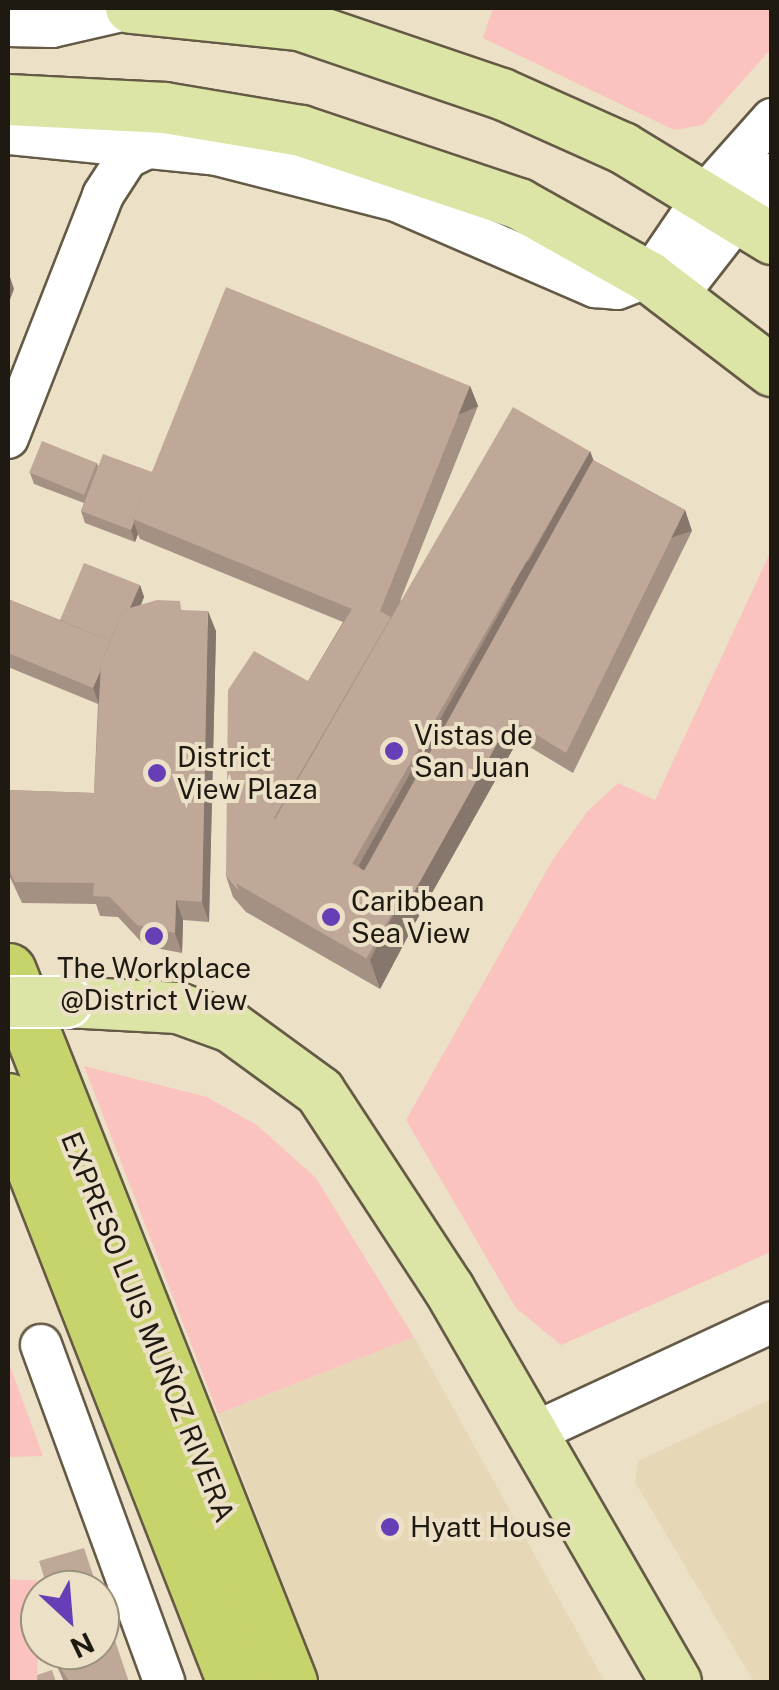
<!DOCTYPE html>
<meta charset="utf-8">
<style>
body{margin:0}
#map{position:relative;width:779px;height:1690px;overflow:hidden;background:#ece0c7;font-family:"Public Sans",sans-serif}
div>[style]{position:absolute}
[style*='--x']{left:calc(var(--x)*1px);top:calc(var(--y)*1px);width:calc(var(--w)*1px);rotate:calc(var(--a)*1deg)}
.built>*{inset:0;background:#e6d7b7}
.green>*{inset:0;background:#fbc3bf;transform-origin:0 0}
.roads{filter:drop-shadow(2px 0 #645a45) drop-shadow(-2px 0 #645a45) drop-shadow(0 2px #645a45) drop-shadow(0 -2px #645a45)}
.minor>*{height:40px;margin:-20px;padding:0 20px;transform-origin:20px;border-radius:20px;background:#fff}
.major>*{height:50px;margin:-25px;padding:0 25px;transform-origin:25px;border-radius:25px;background:#dde5a6}
.highway>*{height:55px;margin:-27.5px;padding:0 27.5px;transform-origin:27.5px;border-radius:27.5px;background:#c7d36b}
.bridges{filter:drop-shadow(2px 0 #fff) drop-shadow(-2px 0 #fff) drop-shadow(0 2px #fff) drop-shadow(0 -2px #fff)}
.major-bridge>*{height:50px;margin:-25px;padding:0 25px;transform-origin:25px;border-radius:25px;background:#dde5a6}
.wall>*{inset:0;background:#a59084}
.shaded-wall>*{inset:0;background:#86766b;transform-origin:0 0}
.building>*{inset:0;background:#c0a899;transform-origin:0 0}
.dots>*{width:28px;height:28px;translate:-50% -50%;box-sizing:border-box;border:5px solid #ece0c7;border-radius:50%}
span{translate:-50% -50%;white-space:nowrap;text-align:center;line-height:1.15;-webkit-text-stroke:8px #ece0c7;paint-order:stroke}
.poi-label{font-size:28px;color:#1e1a11}
.left{translate:0 -50%;text-align:left}
.street-label{font-size:28px;color:#1e1a11}
.frame{position:absolute;inset:0;border:10px solid #1e1a11;pointer-events:none}
.north{position:absolute;left:20px;top:1570px;width:100px;height:100px;box-sizing:border-box;background:#ece0c7;border:2px solid #9a917e;border-radius:50%;rotate:154deg;font-size:28px;font-weight:700;line-height:40px;text-align:center;color:#1e1a11}
.north::after{content:'';display:block;margin:auto;width:35px;height:45px;background:#663fb7;clip-path:polygon(50% 0,100% 100%,50% 72%,0 100%)}
</style>
<div id="map">
<div class="built">
<div style="clip-path:polygon(414px 1337px,605px 1682px,321px 1682px,218px 1414px)"></div>
<div style="clip-path:polygon(771px 1399px,771px 1682px,754px 1682px,635px 1482px,638px 1461px)"></div>
</div>
<div class="green">
<div style="clip-path:polygon(493px 8px,771px 8px,771px 49px,703px 125px,674px 130px,483px 38px)"></div>
<div style="clip-path:polygon(771px 551px,771px 1252px,561px 1345px,516px 1308px,406px 1120px,552px 861px,587px 812px,618px 783px,655px 800px)"></div>
<div style="clip-path:polygon(84px 1066px,207px 1097px,257px 1125px,316px 1178px,414px 1337px,218px 1414px)"></div>
<div style="clip-path:polygon(8px 1360px,43px 1456px,8px 1457px)"></div>
<div style="left:8px;top:1579px;width:34px;height:103px;rotate:3deg"></div>
</div>
<div class="roads">
<div class="minor">
<div style="--x:8;--y:26;--w:44;--a:1.3"></div>
<div style="--x:52;--y:27;--w:85;--a:-12.9"></div>
<div style="--x:8;--y:134;--w:210;--a:5.7"></div>
<div style="--x:217;--y:155;--w:185;--a:14.4"></div>
<div style="--x:396;--y:201;--w:217;--a:23.4"></div>
<div style="--x:595;--y:287;--w:22;--a:5"></div>
<div style="--x:617;--y:289;--w:34;--a:-21"></div>
<div style="--x:649;--y:277;--w:102;--a:-55.8"></div>
<div style="--x:706;--y:193;--w:99;--a:-48.3"></div>
<div style="--x:677;--y:296;--w:155;--a:-52.1"></div>
<div style="--x:8;--y:438;--w:261;--a:-68.6"></div>
<div style="--x:103;--y:195;--w:44;--a:-57"></div>
<div style="--x:127;--y:158;--w:25;--a:-26"></div>
<div style="--x:41;--y:1345;--w:359;--a:69.9"></div>
<div style="--x:529;--y:1435;--w:268;--a:-24.9"></div>
</div>
<div class="major">
<div style="--x:131;--y:8;--w:169;--a:5.8"></div>
<div style="--x:299;--y:25;--w:214;--a:18.8"></div>
<div style="--x:502;--y:94;--w:133;--a:24.1"></div>
<div style="--x:623;--y:148;--w:175;--a:31.4"></div>
<div style="--x:8;--y:100;--w:157;--a:2.9"></div>
<div style="--x:165;--y:108;--w:138;--a:9.6"></div>
<div style="--x:301;--y:131;--w:230;--a:18.5"></div>
<div style="--x:519;--y:204;--w:149;--a:29.3"></div>
<div style="--x:649;--y:277;--w:155;--a:37.4"></div>
<div style="--x:66;--y:1002;--w:112;--a:3.1"></div>
<div style="--x:178;--y:1008;--w:56;--a:19.7"></div>
<div style="--x:231;--y:1027;--w:110;--a:36.1"></div>
<div style="--x:320;--y:1092;--w:235;--a:56.8"></div>
<div style="--x:449;--y:1289;--w:454;--a:60"></div>
</div>
<div class="highway">
<div style="--x:8;--y:971;--w:765;--a:68.44"></div>
<div style="--x:8;--y:1101;--w:624;--a:68.66"></div>
</div>
</div>
<div class="bridges">
<div class="major-bridge">
<div style="--x:8;--y:1002;--w:58;--a:0"></div>
</div>
</div>
<div class="wall">
<div style="clip-path:polygon(470px 386px,478px 406px,400px 601px,590px 451px,593px 460px,685px 510px,692px 531px,573px 773px,518px 740px,415px 923px,380px 989px,246px 912px,233px 897px,226px 876px,308px 681px,343px 622px,140px 539px,138px 534px,135px 542px,85px 523px,81px 511px,84px 503px,34px 484px,30px 473px,97px 463px,98px 466px,152px 472px)"></div>
<div style="clip-path:polygon(140px 585px,144px 597px,141px 605px,183px 610px,216px 631px,209px 922px,183px 920px,182px 953px,145px 946px,118px 917px,100px 916px,96px 904px,22px 903px,8px 873px,8px 790px,94px 793px,98px 704px,8px 667px,8px 599px,60px 620px)"></div>
<div style="clip-path:polygon(53px 1657px,130px 1682px,64px 1682px)"></div>
</div>
<div class="shaded-wall">
<div style="clip-path:polygon(10px 277px,14px 289px,8px 305px,8px 282px)"></div>
<div style="left:470px;top:386px;width:22px;height:242px;rotate:68deg"></div>
<div style="clip-path:polygon(590px 451px,601px 480px,362px 874px,359px 865px)"></div>
<div style="left:685px;top:510px;width:22px;height:271px;rotate:72deg"></div>
<div style="clip-path:polygon(134px 522px,138px 534px,135px 542px,131px 530px)"></div>
<div style="clip-path:polygon(140px 585px,144px 597px,99px 704px,93px 688px)"></div>
<div style="clip-path:polygon(208px 611px,216px 631px,209px 922px,202px 902px)"></div>
<div style="clip-path:polygon(511px 719px,518px 740px,415px 923px,380px 989px,370px 960px,404px 894px)"></div>
<div style="clip-path:polygon(176px 900px,183px 920px,182px 953px,175px 933px)"></div>
</div>
<div class="building">
<div style="clip-path:polygon(226px 287px,470px 386px,380px 611px,391px 617px,236px 883px,239px 891px,226px 876px,228px 690px,254px 651px,308px 681px,352px 609px,133px 519px)"></div>
<div style="left:513px;top:407px;width:89px;height:476px;rotate:30deg"></div>
<div style="left:42px;top:441px;width:59px;height:34px;rotate:22deg"></div>
<div style="clip-path:polygon(103px 454px,152px 472px,133px 519px,134px 522px,131px 530px,81px 511px)"></div>
<div style="clip-path:polygon(593px 460px,685px 510px,566px 753px,511px 719px,408px 903px,404px 894px,364px 871px)"></div>
<div style="clip-path:polygon(84px 563px,140px 585px,130px 608px,123px 610px,110px 641px,60px 620px)"></div>
<div style="clip-path:polygon(8px 599px,110px 641px,101px 664px,100px 672px,93px 688px,8px 653px)"></div>
<div style="clip-path:polygon(157px 600px,180px 601px,181px 610px,208px 611px,202px 902px,176px 900px,175px 933px,137px 925px,110px 897px,93px 896px,94px 883px,15px 882px,8px 868px,8px 790px,94px 793px,101px 664px,123px 610px)"></div>
<div style="left:273px;top:818px;width:151px;height:75px;rotate:30deg"></div>
<div style="clip-path:polygon(84px 1548px,98px 1590px,48px 1590px,39px 1561px)"></div>
<div style="clip-path:polygon(100px 1596px,129px 1682px,64px 1682px,69px 1681px,53px 1657px,62px 1654px,61px 1650px,100px 1650px)"></div>
<div style="clip-path:polygon(52px 1670px,56px 1682px,37px 1682px,37px 1675px)"></div>
</div>
<div class="dots">
<div style="left:394px;top:751px;background:#663fb7"></div>
<div style="left:157px;top:773px;background:#663fb7"></div>
<div style="left:331px;top:917px;background:#663fb7"></div>
<div style="left:154px;top:936px;background:#663fb7"></div>
<div style="left:390px;top:1527px;background:#663fb7"></div>
</div>
<div class="poi-label">
<span class="left" style="left:414px;top:751px">Vistas de<br>San Juan</span>
<span class="left" style="left:177px;top:773px">District<br>View Plaza</span>
<span class="left" style="left:351px;top:917px">Caribbean<br>Sea View</span>
<span style="left:154px;top:984px">The Workplace<br>@District View</span>
<span class="left" style="left:410px;top:1527px">Hyatt House</span>
</div>
<div class="street-label">
<span style="left:148px;top:1327px;rotate:68deg">EXPRESO LUIS MUÑOZ RIVERA</span>
</div>
<div class="frame"></div>
<div class="north">N</div>
</div>
